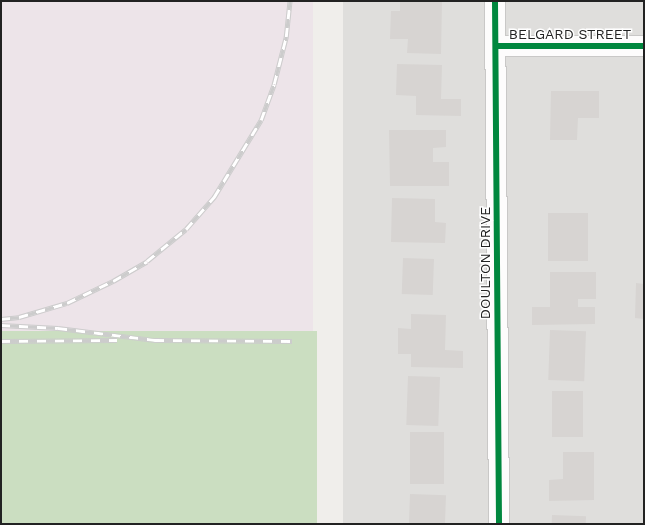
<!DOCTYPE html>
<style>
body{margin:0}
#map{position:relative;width:645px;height:525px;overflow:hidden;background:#f0eeeb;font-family:"Work Sans",sans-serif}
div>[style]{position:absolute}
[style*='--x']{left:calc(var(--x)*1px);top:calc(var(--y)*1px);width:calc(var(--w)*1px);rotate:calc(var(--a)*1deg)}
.residential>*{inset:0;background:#dfdedc;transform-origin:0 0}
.industrial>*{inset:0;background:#ede4e9;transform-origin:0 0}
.forest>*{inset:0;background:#cbdec1;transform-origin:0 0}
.building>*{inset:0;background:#d7d4d2;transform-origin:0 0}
.roads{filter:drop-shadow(1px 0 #c9c8c7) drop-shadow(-1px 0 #c9c8c7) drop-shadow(0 1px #c9c8c7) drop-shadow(0 -1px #c9c8c7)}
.street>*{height:20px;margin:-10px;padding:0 10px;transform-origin:10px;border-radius:10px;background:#fdfcfc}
.rail>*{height:4.5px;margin-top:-2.25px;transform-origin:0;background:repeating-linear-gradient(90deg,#fff 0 9px,#ccc 0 18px);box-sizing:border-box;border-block:1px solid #ccc}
.cycleway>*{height:6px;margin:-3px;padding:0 3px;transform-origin:3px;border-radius:3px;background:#00873e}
span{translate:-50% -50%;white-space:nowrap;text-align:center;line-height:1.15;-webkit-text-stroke:3px #fff;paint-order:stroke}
.street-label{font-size:14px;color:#222}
.frame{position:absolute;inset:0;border:2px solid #222;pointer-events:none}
</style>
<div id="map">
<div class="residential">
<div style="left:343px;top:1px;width:301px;height:523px"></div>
</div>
<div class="industrial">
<div style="left:1px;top:1px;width:312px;height:344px"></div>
</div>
<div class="forest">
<div style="left:317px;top:331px;width:193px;height:316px;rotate:90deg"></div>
</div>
<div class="building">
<div style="clip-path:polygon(400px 1px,442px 1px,441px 54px,407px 53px,408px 39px,390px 39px,391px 11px,400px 11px)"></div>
<div style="clip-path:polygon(397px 64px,442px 65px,441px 99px,461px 99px,461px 116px,416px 115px,416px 96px,396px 95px)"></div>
<div style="clip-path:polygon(551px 91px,599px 91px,599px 118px,578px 118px,577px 140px,550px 140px)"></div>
<div style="clip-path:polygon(389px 130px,446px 130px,446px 147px,433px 148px,433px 162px,449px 162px,449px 186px,390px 186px)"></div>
<div style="clip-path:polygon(392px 198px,435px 199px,435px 222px,446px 223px,445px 243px,391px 242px)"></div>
<div style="left:548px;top:213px;width:40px;height:48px"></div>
<div style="left:403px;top:258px;width:31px;height:36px;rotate:2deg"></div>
<div style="clip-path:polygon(550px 272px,596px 272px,596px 299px,578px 299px,578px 307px,595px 307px,595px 324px,532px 325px,532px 307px,550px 307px)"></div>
<div style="clip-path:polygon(636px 283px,644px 284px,644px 319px,635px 318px)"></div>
<div style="clip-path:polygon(411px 314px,446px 315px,445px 350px,463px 351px,463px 368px,411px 367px,411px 354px,398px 354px,398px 328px,411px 329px)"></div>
<div style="left:550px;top:330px;width:36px;height:50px;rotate:2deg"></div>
<div style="left:408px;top:376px;width:32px;height:49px;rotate:2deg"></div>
<div style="left:552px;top:391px;width:31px;height:46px"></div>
<div style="left:410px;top:432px;width:34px;height:52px"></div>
<div style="clip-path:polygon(563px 452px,594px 452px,594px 500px,549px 501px,549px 480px,563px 479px)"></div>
<div style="left:410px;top:494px;width:36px;height:30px;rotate:2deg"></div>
<div style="left:552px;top:515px;width:34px;height:9px;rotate:2deg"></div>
</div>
<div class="roads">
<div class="street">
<div style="--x:495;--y:1;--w:523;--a:89.56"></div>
<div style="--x:496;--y:46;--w:148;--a:0"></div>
</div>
</div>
<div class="rail">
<div style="--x:1;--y:319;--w:18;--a:-6"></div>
<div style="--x:19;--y:317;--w:50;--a:-16.3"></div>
<div style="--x:67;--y:303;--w:51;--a:-25.6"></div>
<div style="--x:113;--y:281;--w:39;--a:-30"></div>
<div style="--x:147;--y:261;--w:50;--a:-39.4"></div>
<div style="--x:186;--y:229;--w:43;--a:-48.8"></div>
<div style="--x:214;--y:197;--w:90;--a:-58.6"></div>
<div style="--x:261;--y:120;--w:38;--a:-70"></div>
<div style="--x:274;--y:84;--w:49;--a:-75.7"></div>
<div style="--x:286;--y:37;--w:36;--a:-84"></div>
<div style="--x:1;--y:325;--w:57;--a:3"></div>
<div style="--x:58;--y:328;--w:98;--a:7.1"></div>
<div style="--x:155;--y:340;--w:137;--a:0.4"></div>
<div style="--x:1;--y:341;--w:116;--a:-0.5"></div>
</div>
<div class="cycleway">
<div style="--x:495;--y:1;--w:523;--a:89.56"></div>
<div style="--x:496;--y:46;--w:148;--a:0"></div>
</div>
<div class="street-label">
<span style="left:570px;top:34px">BELGARD STREET</span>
<span style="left:485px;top:263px;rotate:-90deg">DOULTON DRIVE</span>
</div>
<div class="frame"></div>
</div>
